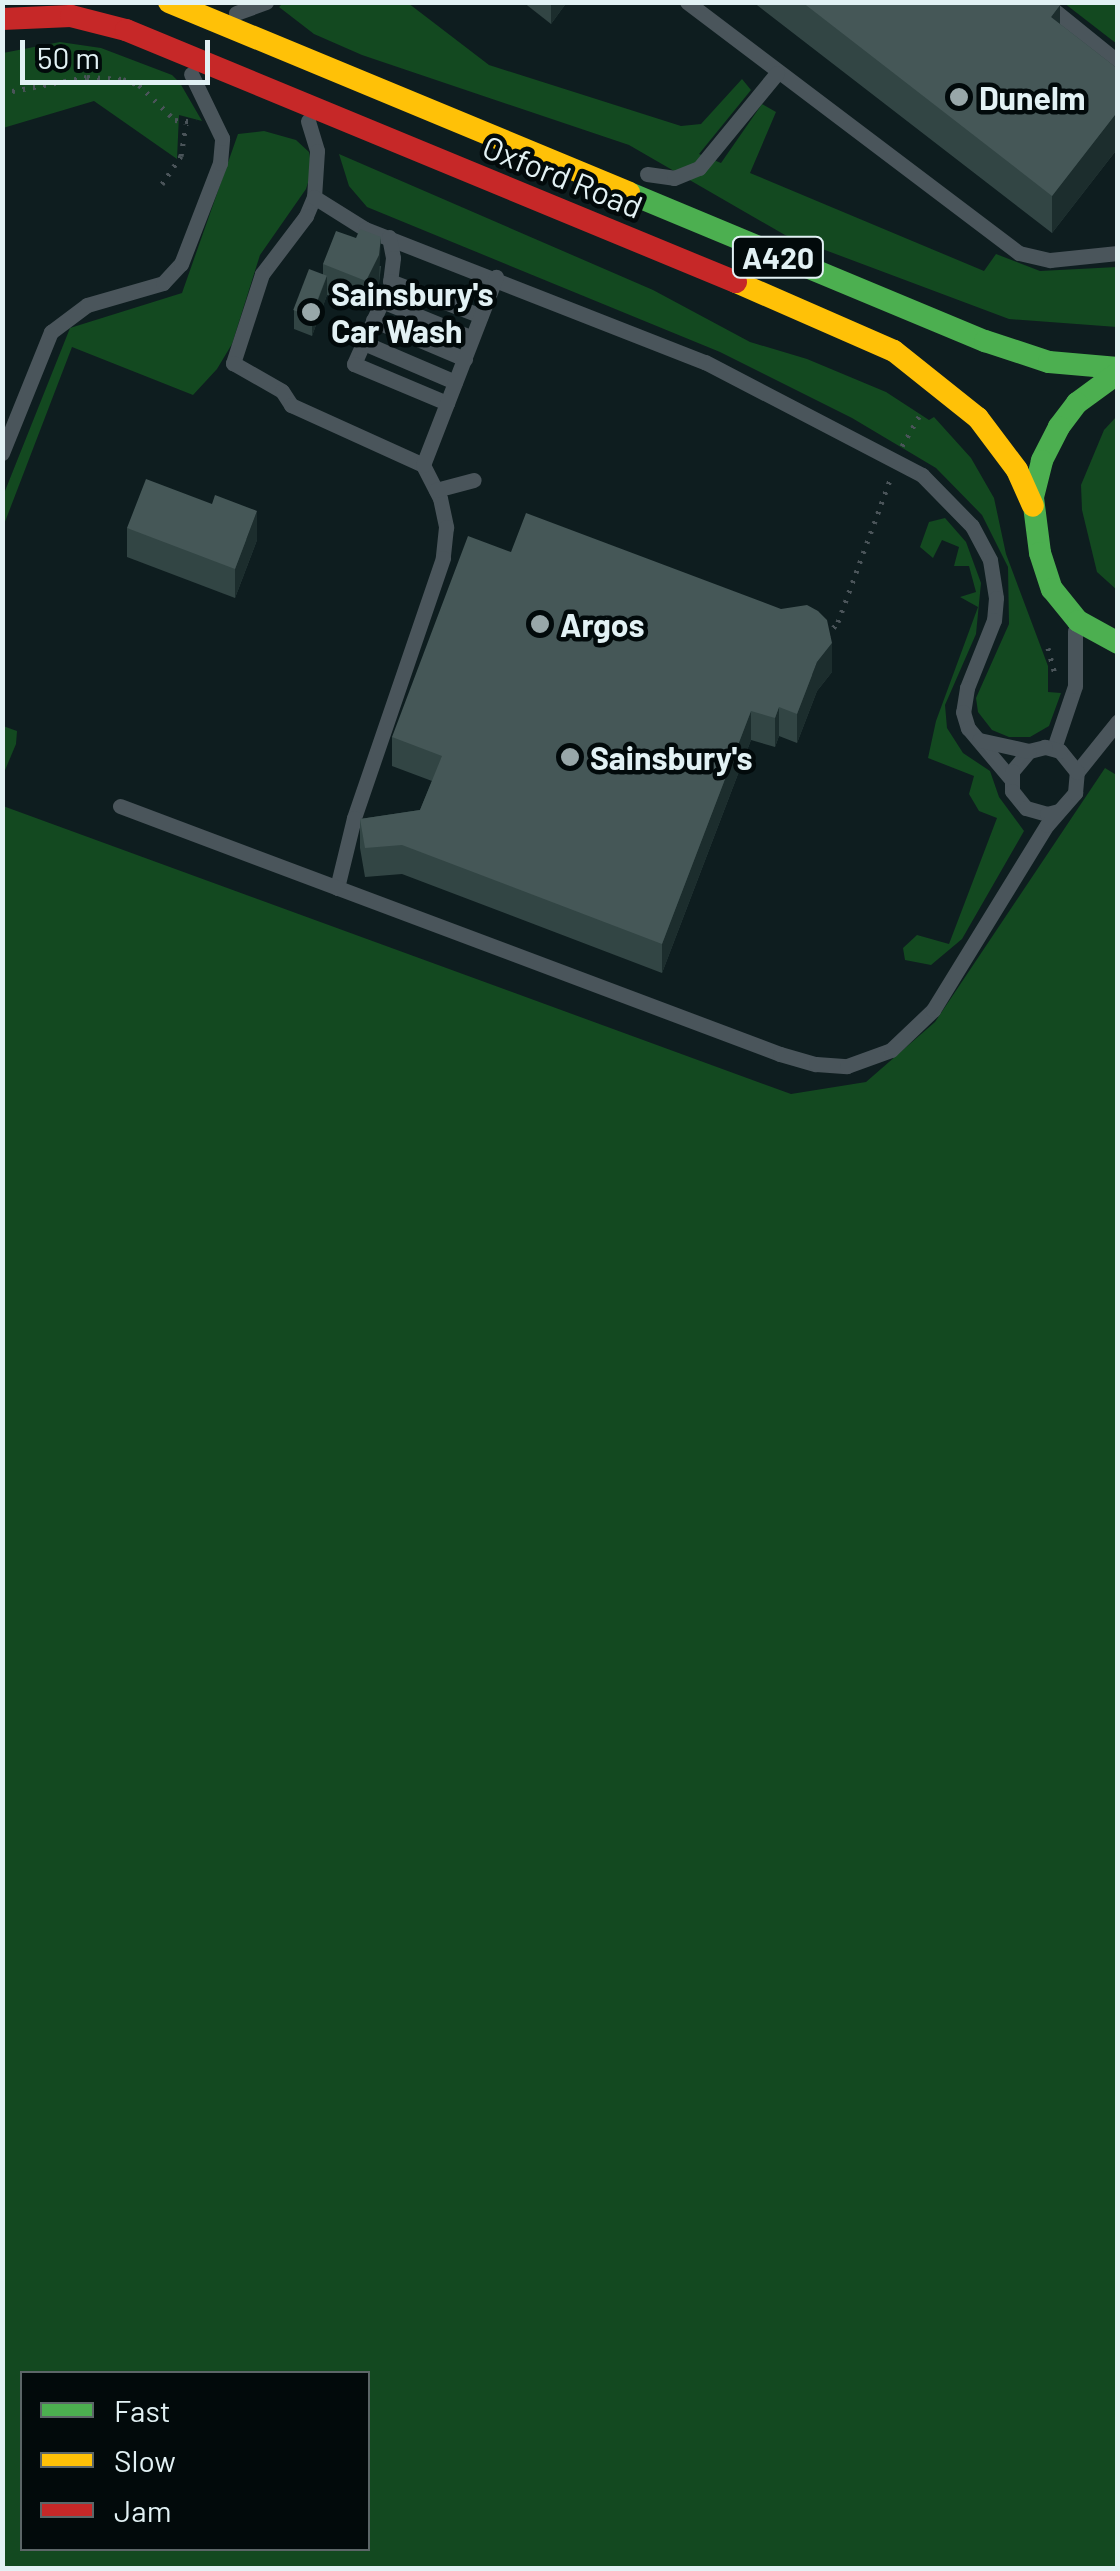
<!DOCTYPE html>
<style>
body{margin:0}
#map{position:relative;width:1120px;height:2571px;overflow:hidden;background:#0e1d1f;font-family:Barlow,sans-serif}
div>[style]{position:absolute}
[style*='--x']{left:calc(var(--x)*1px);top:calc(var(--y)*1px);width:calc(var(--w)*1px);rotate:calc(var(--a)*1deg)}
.green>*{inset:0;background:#134920}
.path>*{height:5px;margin-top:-2.5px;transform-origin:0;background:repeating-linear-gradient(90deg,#4a5459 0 2.5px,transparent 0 10.5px)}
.lane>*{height:15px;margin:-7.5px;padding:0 7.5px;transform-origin:7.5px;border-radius:7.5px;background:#4a555b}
.fast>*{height:22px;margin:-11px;padding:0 11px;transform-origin:11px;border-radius:11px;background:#4caf50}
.slow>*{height:22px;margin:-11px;padding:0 11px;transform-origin:11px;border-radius:11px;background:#ffc107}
.jam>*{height:22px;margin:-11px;padding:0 11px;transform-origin:11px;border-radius:11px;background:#c62828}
.wall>*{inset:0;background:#324544}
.shaded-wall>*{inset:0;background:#1c2d2d}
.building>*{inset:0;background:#455757;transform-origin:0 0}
.dots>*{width:28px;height:28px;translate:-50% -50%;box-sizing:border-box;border:5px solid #020a0b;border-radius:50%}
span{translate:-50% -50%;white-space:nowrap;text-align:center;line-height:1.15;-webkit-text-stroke:9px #020a0b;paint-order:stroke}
.shield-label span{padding:2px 8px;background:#020a0b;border:2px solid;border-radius:8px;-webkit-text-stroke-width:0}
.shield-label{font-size:30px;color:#e2f1f4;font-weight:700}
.poi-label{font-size:32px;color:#e2f1f4;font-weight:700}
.left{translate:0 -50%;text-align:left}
.street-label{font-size:32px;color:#e2f1f4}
.frame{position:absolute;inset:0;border:5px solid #e2f1f4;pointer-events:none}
.legend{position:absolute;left:20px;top:2371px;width:350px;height:180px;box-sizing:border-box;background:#020a0b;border:2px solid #5c6668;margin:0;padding:12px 18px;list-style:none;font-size:30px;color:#e2f1f4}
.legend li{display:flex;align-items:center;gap:20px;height:50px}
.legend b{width:50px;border:2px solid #5c6668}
.scale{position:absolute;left:20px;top:40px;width:190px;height:45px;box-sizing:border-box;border:5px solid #e2f1f4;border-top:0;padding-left:12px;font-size:30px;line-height:35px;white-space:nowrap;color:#e2f1f4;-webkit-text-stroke:8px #020a0b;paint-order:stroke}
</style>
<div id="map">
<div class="green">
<div style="clip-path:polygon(284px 2px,408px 3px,489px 65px,681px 126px,701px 124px,742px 79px,751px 90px,699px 154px,721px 163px,762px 104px,776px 112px,750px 173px,984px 271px,996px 254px,1040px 271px,1117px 267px,1117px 327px,1009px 319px,785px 235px,629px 145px,362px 55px,314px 34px,279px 7px)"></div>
<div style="clip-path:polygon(1064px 3px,1117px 3px,1117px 44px)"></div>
<div style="clip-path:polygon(60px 42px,101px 48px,172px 75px,180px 83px,202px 121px,179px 115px,177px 159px,94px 101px,3px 128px,3px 53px)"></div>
<div style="clip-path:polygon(264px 131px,296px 140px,309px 152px,312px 170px,306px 189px,260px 255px,232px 344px,217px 369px,193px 395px,72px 347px,3px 527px,3px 496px,70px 328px,182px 293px,238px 134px)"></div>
<div style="clip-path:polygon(339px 154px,653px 290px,750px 342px,807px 359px,886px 392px,929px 420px,934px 417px,971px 458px,994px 498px,1006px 554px,1048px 666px,1048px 692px,1061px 693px,1049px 726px,1030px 737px,1009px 737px,992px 730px,978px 712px,976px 698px,1009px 624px,1008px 567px,982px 515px,936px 468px,852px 418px,720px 352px,367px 207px,349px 186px)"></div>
<div style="clip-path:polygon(1117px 416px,1117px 590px,1097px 572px,1082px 510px,1081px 485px,1104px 430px)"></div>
<div style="clip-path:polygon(945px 518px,966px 542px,981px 583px,976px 634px,945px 705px,947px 728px,963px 753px,990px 771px,999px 797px,1024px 831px,962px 939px,931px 965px,905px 960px,903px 948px,917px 935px,949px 944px,997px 818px,979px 811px,969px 794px,974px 776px,928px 758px,936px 721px,978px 607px,960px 597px,976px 592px,969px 566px,954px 566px,959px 547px,942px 540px,933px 558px,920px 547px,929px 522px)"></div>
<div style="clip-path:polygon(3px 726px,17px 731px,16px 744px,3px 775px)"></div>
<div style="clip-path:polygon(evenodd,1105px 768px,1118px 776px,1117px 2568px,3px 2568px,3px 806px,791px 1094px,866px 1082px,935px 1022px,1105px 768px,22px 2374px,368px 2374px,368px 2548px,22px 2548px,22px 2374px)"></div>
</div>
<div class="path">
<div style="--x:2;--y:93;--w:86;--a:-10.7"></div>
<div style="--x:87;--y:77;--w:36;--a:3"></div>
<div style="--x:123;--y:79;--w:17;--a:21"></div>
<div style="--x:139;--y:85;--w:50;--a:44.2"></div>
<div style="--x:175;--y:120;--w:21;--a:5"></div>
<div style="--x:162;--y:184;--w:34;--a:-56"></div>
<div style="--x:181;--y:156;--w:32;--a:-81"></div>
<div style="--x:902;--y:446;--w:34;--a:-60"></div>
<div style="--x:827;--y:636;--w:18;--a:-52"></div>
<div style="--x:838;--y:622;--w:151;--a:-69.9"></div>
<div style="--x:1048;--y:648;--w:24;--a:75"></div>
</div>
<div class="lane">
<div style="--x:687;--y:2;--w:416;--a:37.1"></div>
<div style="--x:1019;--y:253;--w:32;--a:13"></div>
<div style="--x:1050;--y:260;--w:68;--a:-5.9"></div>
<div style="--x:1044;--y:2;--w:95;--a:39"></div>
<div style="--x:236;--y:13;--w:32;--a:-20"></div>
<div style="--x:308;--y:121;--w:31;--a:73"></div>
<div style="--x:317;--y:151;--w:46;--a:93.7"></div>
<div style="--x:314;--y:197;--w:21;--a:113"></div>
<div style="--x:306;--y:216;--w:73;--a:127.2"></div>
<div style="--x:262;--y:274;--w:94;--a:108"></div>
<div style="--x:233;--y:363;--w:56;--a:29.7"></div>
<div style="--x:282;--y:391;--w:17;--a:57"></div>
<div style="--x:291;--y:405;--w:145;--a:24.4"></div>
<div style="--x:423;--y:465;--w:37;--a:63"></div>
<div style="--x:440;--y:498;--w:30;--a:78"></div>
<div style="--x:446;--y:527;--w:31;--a:96"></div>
<div style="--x:443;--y:558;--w:275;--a:108.9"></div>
<div style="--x:354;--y:818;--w:72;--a:103.7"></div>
<div style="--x:647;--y:174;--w:27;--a:8"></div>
<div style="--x:674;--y:178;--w:27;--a:-22"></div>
<div style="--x:699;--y:168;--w:123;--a:-50.6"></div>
<div style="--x:314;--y:197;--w:60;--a:32.1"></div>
<div style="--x:365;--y:229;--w:365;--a:21.4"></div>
<div style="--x:705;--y:362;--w:245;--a:27.5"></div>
<div style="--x:922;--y:475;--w:71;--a:45.6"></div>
<div style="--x:972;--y:526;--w:38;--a:62"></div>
<div style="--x:990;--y:560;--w:38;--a:81"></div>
<div style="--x:996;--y:598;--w:22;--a:95"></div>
<div style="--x:994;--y:620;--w:73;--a:111.7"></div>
<div style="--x:967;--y:688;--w:24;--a:99"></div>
<div style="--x:963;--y:712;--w:17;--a:73"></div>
<div style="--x:968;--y:728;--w:67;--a:49.9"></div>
<div style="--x:389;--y:237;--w:21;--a:79"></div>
<div style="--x:393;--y:258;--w:23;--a:97"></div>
<div style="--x:390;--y:281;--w:97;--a:21"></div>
<div style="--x:385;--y:293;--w:9;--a:111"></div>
<div style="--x:382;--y:301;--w:97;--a:22.3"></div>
<div style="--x:382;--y:301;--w:69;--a:114"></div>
<div style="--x:354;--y:364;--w:101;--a:22.8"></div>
<div style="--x:373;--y:320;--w:100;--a:23"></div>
<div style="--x:364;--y:343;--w:99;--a:23.2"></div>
<div style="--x:2;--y:453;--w:131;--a:-68"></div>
<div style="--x:51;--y:332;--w:45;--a:-36.9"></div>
<div style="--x:87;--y:305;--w:79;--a:-16.1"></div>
<div style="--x:163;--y:283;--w:26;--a:-47"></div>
<div style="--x:181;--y:264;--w:108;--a:-68.9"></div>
<div style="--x:220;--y:163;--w:25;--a:-85"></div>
<div style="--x:222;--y:138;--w:71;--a:-115.8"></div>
<div style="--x:423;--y:465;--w:202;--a:-68.8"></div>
<div style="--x:436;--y:490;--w:39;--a:-15"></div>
<div style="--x:1054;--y:748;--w:65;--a:-71.3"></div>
<div style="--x:1075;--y:686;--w:55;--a:-90"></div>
<div style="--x:1029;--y:751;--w:26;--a:130"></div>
<div style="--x:1012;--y:771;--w:20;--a:90"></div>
<div style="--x:1012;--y:791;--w:22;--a:51"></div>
<div style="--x:1026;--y:808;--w:22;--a:16"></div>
<div style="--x:1047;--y:814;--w:11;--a:-15"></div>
<div style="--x:1077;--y:772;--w:65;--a:-51.2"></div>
<div style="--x:120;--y:806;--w:705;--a:20.59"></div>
<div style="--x:780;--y:1054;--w:37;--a:16"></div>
<div style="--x:816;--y:1064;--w:31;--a:4"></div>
<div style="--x:847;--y:1066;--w:47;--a:-20"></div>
<div style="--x:891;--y:1050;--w:58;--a:-43.6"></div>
<div style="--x:933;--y:1010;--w:217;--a:-58.4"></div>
<div style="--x:1047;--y:825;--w:43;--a:-48.8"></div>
<div style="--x:1075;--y:793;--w:21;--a:-85"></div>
<div style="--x:1077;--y:772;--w:27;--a:-129"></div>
<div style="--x:1060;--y:751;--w:16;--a:-165"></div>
<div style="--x:1045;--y:747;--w:16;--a:166"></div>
<div style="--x:1029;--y:751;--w:51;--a:-167.6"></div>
</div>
<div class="fast">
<div style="--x:629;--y:193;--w:386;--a:22.6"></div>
<div style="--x:985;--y:341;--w:67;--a:18.2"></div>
<div style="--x:1049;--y:362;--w:69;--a:5"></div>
<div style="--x:1118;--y:373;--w:51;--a:143.8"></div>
<div style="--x:1077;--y:403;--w:30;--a:127"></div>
<div style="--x:1059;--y:427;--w:38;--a:117"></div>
<div style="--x:1042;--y:461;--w:38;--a:104"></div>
<div style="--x:1033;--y:498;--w:55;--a:82.7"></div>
<div style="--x:1040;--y:553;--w:38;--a:72"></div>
<div style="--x:1052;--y:589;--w:41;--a:50.9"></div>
<div style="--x:1078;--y:621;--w:46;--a:28.8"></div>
</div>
<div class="slow">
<div style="--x:169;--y:2;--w:498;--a:22.5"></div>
<div style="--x:736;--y:282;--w:172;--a:23.6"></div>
<div style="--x:894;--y:351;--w:107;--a:38.6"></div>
<div style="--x:978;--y:418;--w:65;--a:53.1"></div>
<div style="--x:1017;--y:470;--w:39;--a:66"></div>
</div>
<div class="jam">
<div style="--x:2;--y:19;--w:69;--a:-2.5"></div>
<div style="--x:71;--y:16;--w:57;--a:14.3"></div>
<div style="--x:126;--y:30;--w:660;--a:22.45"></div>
</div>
<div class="wall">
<div style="clip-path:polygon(523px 2px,567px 2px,551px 24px)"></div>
<div style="clip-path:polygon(753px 2px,1057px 2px,1060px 24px,1118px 69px,1118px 148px,1052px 233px)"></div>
<div style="clip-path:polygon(323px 264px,381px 266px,379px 284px,366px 310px,327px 295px,312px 336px,294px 329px,294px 310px,323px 274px)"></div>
<div style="clip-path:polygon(127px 528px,257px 540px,235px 598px,127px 557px)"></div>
<div style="clip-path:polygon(832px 672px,817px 691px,797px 743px,779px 736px,775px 747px,751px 740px,662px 973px,402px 874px,365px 877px,360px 848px,360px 819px,420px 810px,432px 781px,392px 766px,392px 737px)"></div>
</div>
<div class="shaded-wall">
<div style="clip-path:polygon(551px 2px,567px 2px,551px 24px)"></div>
<div style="clip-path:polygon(1060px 5px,1060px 42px,1051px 17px)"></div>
<div style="clip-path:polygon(1118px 111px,1118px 148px,1052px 233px,1052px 196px)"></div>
<div style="clip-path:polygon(381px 237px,379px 284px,366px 310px,366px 281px)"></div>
<div style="clip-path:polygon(327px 276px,327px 295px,312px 336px,312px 316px)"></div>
<div style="clip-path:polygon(257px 511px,257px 540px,235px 598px,235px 569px)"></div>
<div style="clip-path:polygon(832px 643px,832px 672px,817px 691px,797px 743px,797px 714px,817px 662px)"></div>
<div style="clip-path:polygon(779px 707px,779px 736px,775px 747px,775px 718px)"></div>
<div style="clip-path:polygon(751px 711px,751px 740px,662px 973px,662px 944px)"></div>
</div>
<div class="building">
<div style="clip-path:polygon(802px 2px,1057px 2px,1060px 5px,1051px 17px,1118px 69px,1118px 111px,1052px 196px)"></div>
<div style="clip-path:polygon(360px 229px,381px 237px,379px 255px,366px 281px,323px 264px,336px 231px,356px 238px)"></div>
<div style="left:309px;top:269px;width:19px;height:44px;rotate:21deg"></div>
<div style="clip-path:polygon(146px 479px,212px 504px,215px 495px,257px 511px,235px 569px,127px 528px)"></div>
<div style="clip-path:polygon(526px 513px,781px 609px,807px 605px,818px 611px,827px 620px,832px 643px,817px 662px,797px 714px,779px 707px,775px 718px,751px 711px,662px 944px,402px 845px,365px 848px,360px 819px,420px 810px,442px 756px,392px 737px,468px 536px,511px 552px)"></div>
</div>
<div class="dots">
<div style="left:959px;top:97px;background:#98a7a9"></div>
<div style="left:311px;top:312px;background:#98a7a9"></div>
<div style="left:540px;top:624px;background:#98a7a9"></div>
<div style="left:570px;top:757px;background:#98a7a9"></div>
</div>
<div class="shield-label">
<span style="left:778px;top:257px">A420</span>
</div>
<div class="poi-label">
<span class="left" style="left:979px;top:97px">Dunelm</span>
<span class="left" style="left:331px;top:312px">Sainsbury's<br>Car Wash</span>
<span class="left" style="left:560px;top:624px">Argos</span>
<span class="left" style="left:590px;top:757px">Sainsbury's</span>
</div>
<div class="street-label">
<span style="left:563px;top:176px;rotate:22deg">Oxford Road</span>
</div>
<div class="frame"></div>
<ul class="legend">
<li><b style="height:12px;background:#4caf50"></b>Fast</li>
<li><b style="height:12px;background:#ffc107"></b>Slow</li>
<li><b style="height:12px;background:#c62828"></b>Jam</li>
</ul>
<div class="scale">50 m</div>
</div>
